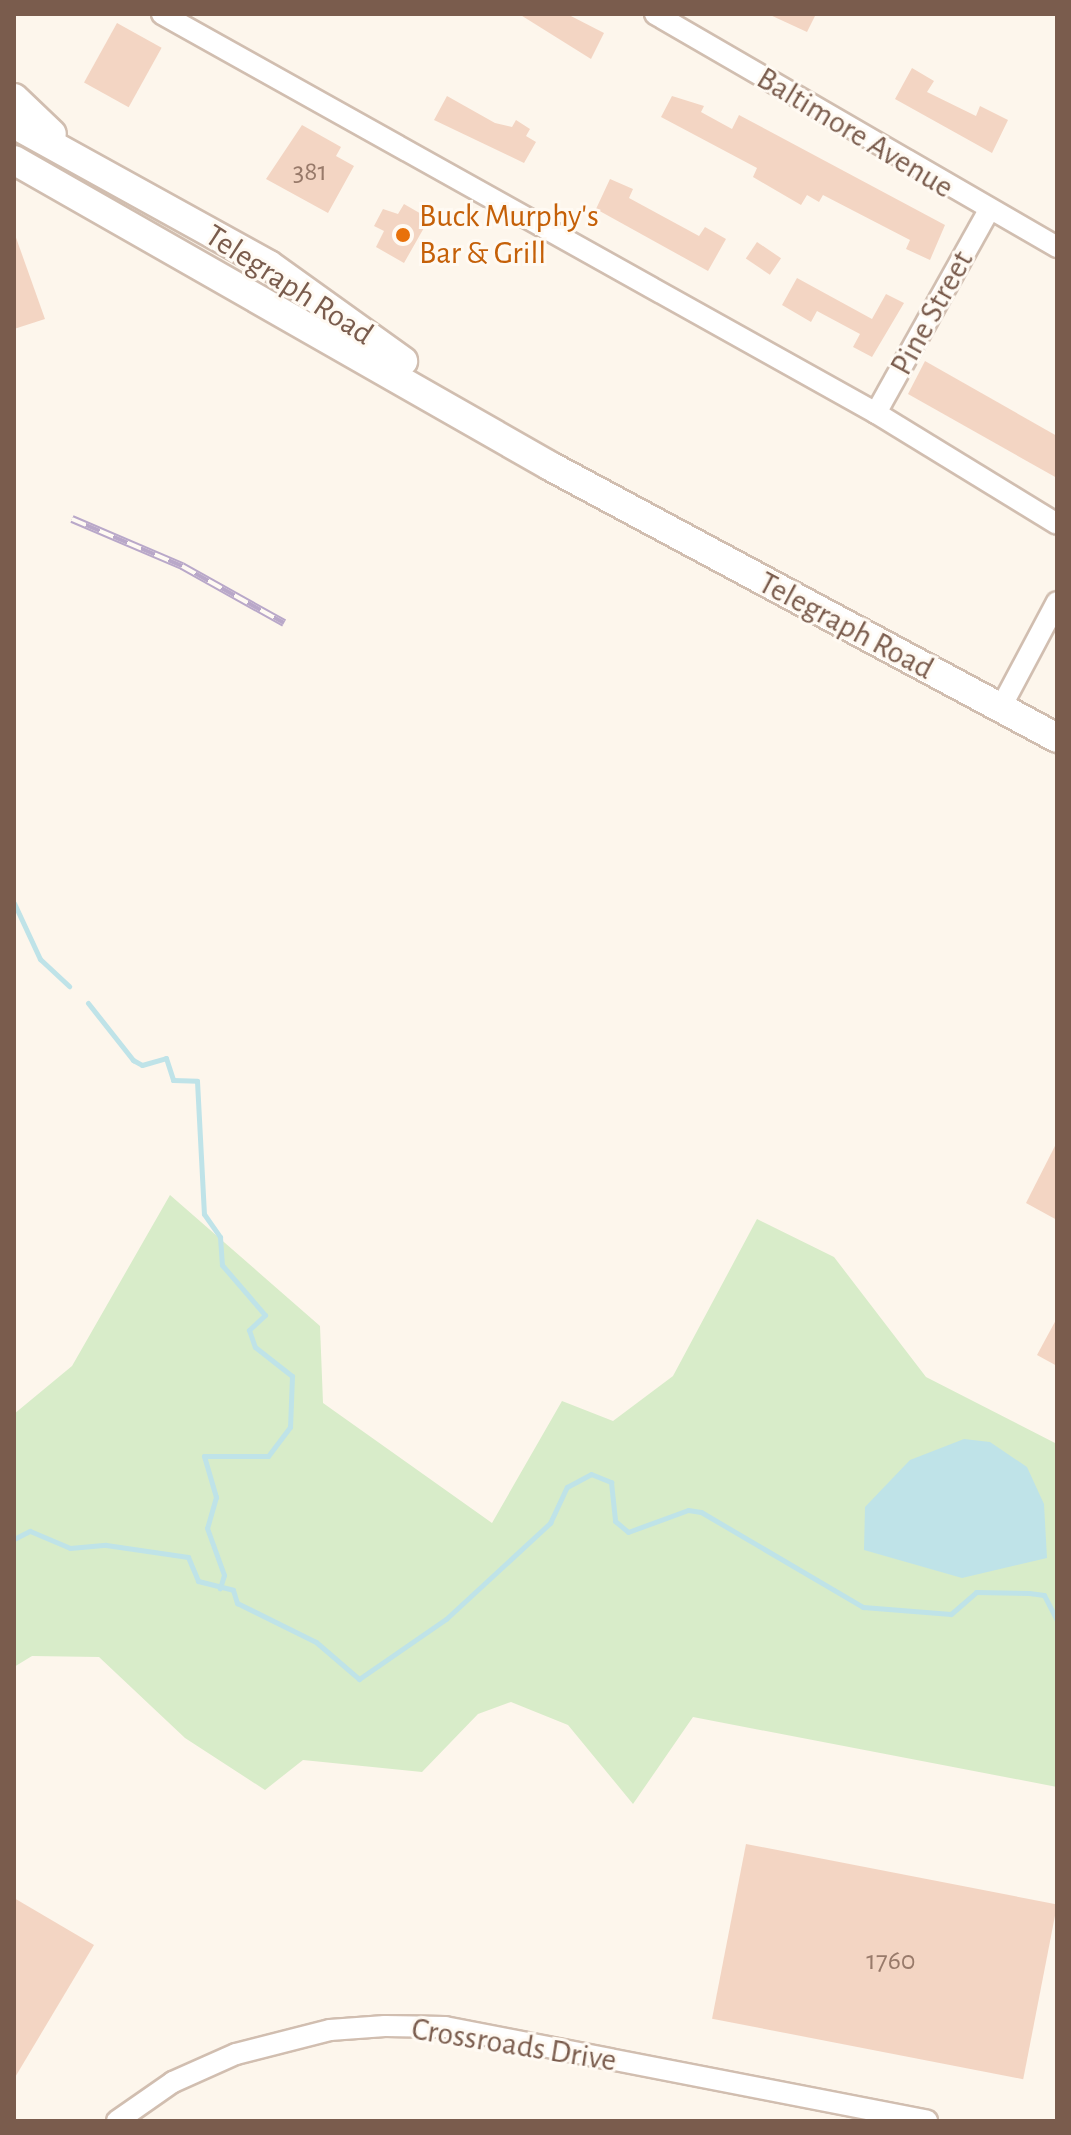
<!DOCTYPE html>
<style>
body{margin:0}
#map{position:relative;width:1071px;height:2135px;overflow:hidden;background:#fdf6ec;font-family:"Alegreya Sans",sans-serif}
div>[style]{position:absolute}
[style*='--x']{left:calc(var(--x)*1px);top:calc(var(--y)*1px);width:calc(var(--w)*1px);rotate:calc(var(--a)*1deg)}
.green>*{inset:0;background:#d8ecc9}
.water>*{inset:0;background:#bfe3e8}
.stream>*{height:5px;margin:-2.5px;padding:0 2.5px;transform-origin:2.5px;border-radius:2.5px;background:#bfe3e8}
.building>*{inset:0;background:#f3d5c3;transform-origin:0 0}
.roads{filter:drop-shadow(2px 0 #d1beb0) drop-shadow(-2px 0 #d1beb0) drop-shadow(0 2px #d1beb0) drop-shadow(0 -2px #d1beb0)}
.street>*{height:20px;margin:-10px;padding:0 10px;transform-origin:10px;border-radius:10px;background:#fff}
.secondary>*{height:28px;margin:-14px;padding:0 14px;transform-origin:14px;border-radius:14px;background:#fff}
.rail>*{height:8px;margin-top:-4px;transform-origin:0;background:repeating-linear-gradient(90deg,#fffaf3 0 15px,#b9a8c9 0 30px);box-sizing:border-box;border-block:2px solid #b9a8c9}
.dots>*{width:22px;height:22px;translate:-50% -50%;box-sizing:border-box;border:4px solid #fffaf3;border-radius:50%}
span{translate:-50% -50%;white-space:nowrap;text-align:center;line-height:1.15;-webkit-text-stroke:6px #fffaf3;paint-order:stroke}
.number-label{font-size:28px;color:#987a6a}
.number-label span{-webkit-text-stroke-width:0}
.street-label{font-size:32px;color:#7a5c4d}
.food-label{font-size:32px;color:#c56008}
.left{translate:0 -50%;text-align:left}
.frame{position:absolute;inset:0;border:16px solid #7a5c4d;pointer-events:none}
</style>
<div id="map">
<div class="green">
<div style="clip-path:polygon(170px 1195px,320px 1326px,323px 1403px,492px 1523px,562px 1401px,613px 1421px,673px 1376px,757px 1219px,834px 1257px,926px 1377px,1057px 1444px,1057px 1787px,693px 1717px,633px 1804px,568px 1725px,511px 1702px,478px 1714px,422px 1772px,303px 1760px,265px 1790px,185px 1738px,99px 1657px,32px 1656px,14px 1667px,14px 1414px,72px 1366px)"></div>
</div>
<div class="water">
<div style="clip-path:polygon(964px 1439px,990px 1442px,1027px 1467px,1044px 1504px,1047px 1558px,962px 1578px,864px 1550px,865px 1507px,910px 1460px)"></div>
</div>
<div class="stream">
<div style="--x:14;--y:903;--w:62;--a:65.1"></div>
<div style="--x:40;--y:959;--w:40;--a:43"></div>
<div style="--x:88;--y:1003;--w:73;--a:51.7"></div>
<div style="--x:133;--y:1060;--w:10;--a:29"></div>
<div style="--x:142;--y:1065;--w:25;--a:-16"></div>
<div style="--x:166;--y:1058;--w:23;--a:72"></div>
<div style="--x:173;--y:1080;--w:24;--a:2"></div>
<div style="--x:197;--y:1081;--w:133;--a:87"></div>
<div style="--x:204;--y:1214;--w:28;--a:55"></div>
<div style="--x:220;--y:1237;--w:28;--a:86"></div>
<div style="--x:222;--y:1265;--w:66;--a:49.3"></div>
<div style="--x:265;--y:1315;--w:22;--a:137"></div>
<div style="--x:249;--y:1330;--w:18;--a:71"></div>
<div style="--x:255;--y:1347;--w:47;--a:38.1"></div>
<div style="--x:292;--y:1376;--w:51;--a:92.2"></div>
<div style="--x:290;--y:1427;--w:36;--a:127"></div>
<div style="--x:268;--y:1456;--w:64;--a:180"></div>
<div style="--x:204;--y:1456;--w:43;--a:73.7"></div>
<div style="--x:216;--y:1497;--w:32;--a:106"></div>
<div style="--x:207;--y:1528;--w:50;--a:70.1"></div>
<div style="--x:224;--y:1575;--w:14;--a:107"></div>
<div style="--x:14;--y:1539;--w:18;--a:-27"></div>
<div style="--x:30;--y:1531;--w:43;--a:23"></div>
<div style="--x:70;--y:1548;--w:36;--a:-5"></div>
<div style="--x:106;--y:1545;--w:83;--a:8.3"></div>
<div style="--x:188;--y:1557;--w:26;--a:67"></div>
<div style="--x:198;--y:1581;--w:36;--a:14"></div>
<div style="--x:233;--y:1590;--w:14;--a:73"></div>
<div style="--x:237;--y:1603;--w:88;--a:26.3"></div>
<div style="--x:316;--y:1642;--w:57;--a:40.7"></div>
<div style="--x:359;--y:1679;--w:106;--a:-34.6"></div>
<div style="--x:446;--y:1619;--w:142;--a:-42.7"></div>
<div style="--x:550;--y:1523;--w:40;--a:-65"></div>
<div style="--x:567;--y:1487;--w:27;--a:-28"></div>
<div style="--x:591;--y:1474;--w:22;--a:22"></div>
<div style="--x:611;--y:1482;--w:39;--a:84"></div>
<div style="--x:615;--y:1521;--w:17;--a:40"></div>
<div style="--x:628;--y:1532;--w:64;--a:-20.1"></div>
<div style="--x:688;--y:1510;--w:13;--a:9"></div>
<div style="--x:701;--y:1512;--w:188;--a:30.4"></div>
<div style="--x:863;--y:1607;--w:88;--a:4.5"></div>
<div style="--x:951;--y:1614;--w:33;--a:-41"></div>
<div style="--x:976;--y:1592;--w:53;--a:1.1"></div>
<div style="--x:1029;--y:1593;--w:15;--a:8"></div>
<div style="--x:1044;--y:1595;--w:28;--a:63"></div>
</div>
<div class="building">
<div style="clip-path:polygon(519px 14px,567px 14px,604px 33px,591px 59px)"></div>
<div style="clip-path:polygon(768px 14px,816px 14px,807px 32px)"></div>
<div style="left:117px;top:23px;width:51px;height:68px;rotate:29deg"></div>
<div style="clip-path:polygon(912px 68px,934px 81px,927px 92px,976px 116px,980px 106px,1008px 120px,992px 153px,895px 99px)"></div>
<div style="clip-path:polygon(447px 96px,495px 123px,512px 127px,516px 120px,530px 129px,526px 136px,536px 142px,524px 163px,434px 120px)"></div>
<div style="clip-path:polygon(672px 96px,704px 106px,701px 112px,732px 129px,739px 115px,945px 225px,930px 260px,906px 249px,910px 240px,823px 195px,819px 202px,807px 195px,801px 205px,753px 177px,757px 168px,661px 117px)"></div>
<div style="clip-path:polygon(302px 125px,341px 147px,336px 156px,354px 166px,328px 213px,266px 179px)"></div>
<div style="clip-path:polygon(610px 179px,633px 189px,629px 198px,699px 236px,705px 227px,726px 239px,708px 271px,596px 209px)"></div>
<div style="clip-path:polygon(404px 204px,423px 215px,425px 226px,404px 263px,376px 247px,384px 231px,374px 226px,383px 209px,398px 214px)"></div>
<div style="clip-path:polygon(14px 232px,45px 319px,14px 329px)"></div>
<div style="left:757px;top:242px;width:29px;height:20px;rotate:34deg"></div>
<div style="clip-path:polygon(797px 278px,872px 319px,886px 294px,904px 303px,872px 357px,853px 347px,860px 334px,817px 311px,811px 322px,782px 305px)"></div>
<div style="clip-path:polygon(925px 361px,1057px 436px,1057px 478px,908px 394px)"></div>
<div style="clip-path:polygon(1057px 1142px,1057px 1220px,1026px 1203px)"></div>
<div style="clip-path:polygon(1057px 1318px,1057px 1366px,1037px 1355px)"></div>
<div style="left:746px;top:1844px;width:317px;height:178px;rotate:11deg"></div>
<div style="clip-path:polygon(14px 1898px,94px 1945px,14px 2079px)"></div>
</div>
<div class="roads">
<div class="street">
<div style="--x:162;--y:14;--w:818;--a:29.2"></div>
<div style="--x:876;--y:413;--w:212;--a:31.5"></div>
<div style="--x:655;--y:14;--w:465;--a:30.1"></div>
<div style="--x:876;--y:413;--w:230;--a:-60.9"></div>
<div style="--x:1000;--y:709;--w:121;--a:-62"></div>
<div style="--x:117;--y:2121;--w:68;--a:-34.9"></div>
<div style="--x:173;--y:2082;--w:69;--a:-24"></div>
<div style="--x:236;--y:2054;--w:97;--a:-14.3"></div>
<div style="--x:330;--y:2030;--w:55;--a:-4.2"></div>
<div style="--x:385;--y:2026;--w:60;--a:1"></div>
<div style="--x:445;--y:2027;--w:491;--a:11"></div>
</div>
<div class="secondary">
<div style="--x:14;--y:98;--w:52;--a:43.5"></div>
<div style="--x:14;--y:124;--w:291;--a:28.9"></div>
<div style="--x:269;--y:265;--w:165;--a:35.6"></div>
<div style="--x:14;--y:160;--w:617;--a:29.72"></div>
<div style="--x:550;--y:466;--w:575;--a:28.21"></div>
</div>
</div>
<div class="rail">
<div style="--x:72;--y:519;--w:120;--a:23.1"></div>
<div style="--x:182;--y:566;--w:117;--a:29.2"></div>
</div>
<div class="dots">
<div style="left:403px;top:235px;background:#e8710a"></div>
</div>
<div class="number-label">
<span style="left:310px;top:172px">381</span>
<span style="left:891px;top:1961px">1760</span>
</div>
<div class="street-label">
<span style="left:855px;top:133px;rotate:31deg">Baltimore Avenue</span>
<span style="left:289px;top:285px;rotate:33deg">Telegraph Road</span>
<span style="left:932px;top:313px;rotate:-61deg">Pine Street</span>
<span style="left:846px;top:626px;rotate:28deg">Telegraph Road</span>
<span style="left:514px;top:2045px;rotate:9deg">Crossroads Drive</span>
</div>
<div class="food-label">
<span class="left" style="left:419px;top:235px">Buck Murphy's<br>Bar &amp; Grill</span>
</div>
<div class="frame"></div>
</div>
